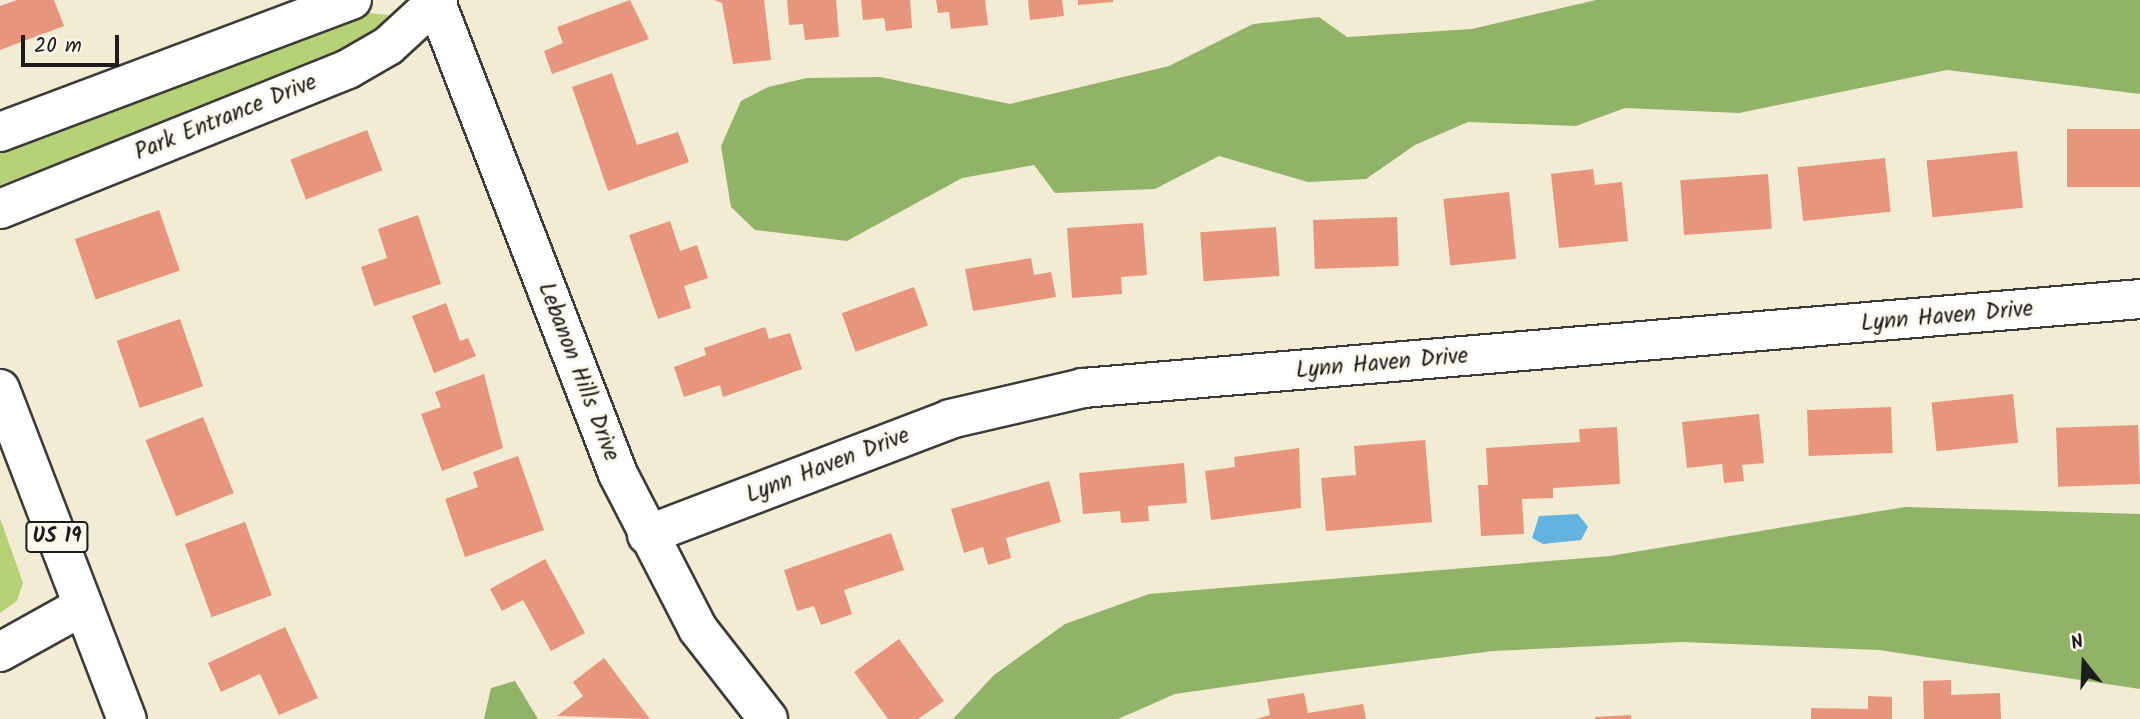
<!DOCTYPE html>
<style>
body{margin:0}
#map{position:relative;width:2140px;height:719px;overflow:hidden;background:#f3ecd5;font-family:Kalam,sans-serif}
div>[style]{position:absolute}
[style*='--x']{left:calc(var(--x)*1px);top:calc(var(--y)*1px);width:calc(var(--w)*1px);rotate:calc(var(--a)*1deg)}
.green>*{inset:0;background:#b7d176}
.forest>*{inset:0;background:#91b367}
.water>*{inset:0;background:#64b3df}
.building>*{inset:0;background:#e7957d;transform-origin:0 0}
.roads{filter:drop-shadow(2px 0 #3c3b38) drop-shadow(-2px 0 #3c3b38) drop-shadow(0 2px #3c3b38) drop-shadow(0 -2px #3c3b38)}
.minor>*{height:38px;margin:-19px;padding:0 19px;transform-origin:19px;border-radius:19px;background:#fff}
.major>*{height:38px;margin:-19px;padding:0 19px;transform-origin:19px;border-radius:19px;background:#fff}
span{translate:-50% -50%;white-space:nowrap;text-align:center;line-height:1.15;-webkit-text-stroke:6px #fbf7ec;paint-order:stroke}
.shield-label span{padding:2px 5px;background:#fbf7ec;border:2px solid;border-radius:5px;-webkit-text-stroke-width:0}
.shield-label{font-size:21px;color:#1c1c1c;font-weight:700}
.street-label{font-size:23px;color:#1c1c1c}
.north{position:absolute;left:2049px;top:628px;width:70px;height:70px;-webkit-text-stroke:5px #fbf7ec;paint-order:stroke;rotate:342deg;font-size:19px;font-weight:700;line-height:28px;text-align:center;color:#1c1c1c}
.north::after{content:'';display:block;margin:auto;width:24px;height:32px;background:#1c1c1c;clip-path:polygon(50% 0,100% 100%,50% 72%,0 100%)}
.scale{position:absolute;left:21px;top:35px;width:98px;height:32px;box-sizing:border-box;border:4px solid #1c1c1c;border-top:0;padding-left:9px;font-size:21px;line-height:24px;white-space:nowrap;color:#1c1c1c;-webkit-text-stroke:5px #fbf7ec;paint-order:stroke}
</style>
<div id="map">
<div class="green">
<div style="clip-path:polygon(370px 13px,396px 16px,342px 54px,0 185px,0 150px)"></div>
<div style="clip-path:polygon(0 518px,23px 583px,17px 601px,0 613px)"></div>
</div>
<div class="forest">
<div style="clip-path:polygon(1596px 0,2140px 0,2140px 94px,1947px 70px,1739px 113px,1625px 108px,1576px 126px,1468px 122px,1415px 145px,1366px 179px,1308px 182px,1219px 156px,1155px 189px,1055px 193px,1034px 165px,962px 178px,847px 241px,755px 230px,731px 207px,721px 146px,741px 101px,768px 87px,807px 78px,880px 77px,1010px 104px,1169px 66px,1253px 24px,1319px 17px,1347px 37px,1472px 29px)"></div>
<div style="clip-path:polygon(1905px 507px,2140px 514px,2140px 689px,1879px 650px,1682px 642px,1493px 651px,1321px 673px,1175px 694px,1118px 719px,953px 719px,994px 675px,1065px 624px,1149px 594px,1610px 556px)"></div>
<div style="clip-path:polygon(515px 681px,538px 719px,484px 719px,491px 688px)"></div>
</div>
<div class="water">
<div style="clip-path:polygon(1578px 514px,1588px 527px,1581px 540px,1543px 544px,1532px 538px,1539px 516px)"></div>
</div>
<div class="building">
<div style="clip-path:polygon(17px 0,54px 0,64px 26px,0 50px,0 6px)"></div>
<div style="clip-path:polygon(630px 0,649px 39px,552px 74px,544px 51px,563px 43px,557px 27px)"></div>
<div style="clip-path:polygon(714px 0,764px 0,771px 60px,733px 64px,722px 3px)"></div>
<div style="clip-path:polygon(787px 0,836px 0,839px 37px,805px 40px,803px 24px,789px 25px)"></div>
<div style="clip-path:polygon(861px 0,910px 0,912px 28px,886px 31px,884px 18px,863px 20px)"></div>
<div style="clip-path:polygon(936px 0,985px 0,988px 25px,951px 29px,949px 12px,938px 13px)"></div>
<div style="clip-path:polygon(1028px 0,1062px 0,1064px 16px,1030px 20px)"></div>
<div style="clip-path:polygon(1078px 0,1113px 0,1113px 2px,1078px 5px)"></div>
<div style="clip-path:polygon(612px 73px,637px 145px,678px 132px,689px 162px,608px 191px,572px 87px)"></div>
<div style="left:2140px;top:129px;width:58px;height:73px;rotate:90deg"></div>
<div style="left:367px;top:130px;width:43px;height:82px;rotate:69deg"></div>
<div style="left:2017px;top:151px;width:57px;height:91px;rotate:84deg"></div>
<div style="left:1885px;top:158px;width:54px;height:88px;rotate:84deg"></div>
<div style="clip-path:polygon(1593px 169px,1595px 185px,1622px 182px,1628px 241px,1559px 248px,1551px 174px)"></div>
<div style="left:1768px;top:174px;width:55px;height:88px;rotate:86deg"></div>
<div style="left:1509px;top:192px;width:67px;height:66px;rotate:84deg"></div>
<div style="left:159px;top:210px;width:64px;height:89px;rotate:71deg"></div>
<div style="clip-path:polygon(418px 215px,441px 284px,374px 306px,361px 267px,387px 258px,378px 229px)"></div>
<div style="left:1397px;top:217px;width:49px;height:84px;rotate:88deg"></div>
<div style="clip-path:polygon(670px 221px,680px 251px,697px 245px,708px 278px,684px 286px,691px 308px,658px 319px,629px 235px)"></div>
<div style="clip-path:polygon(1143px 223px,1147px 275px,1121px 277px,1122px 294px,1072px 298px,1067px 228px)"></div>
<div style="left:1276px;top:227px;width:49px;height:76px;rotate:86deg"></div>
<div style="clip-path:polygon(1031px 258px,1034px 275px,1051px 272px,1056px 297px,973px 311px,965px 269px)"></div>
<div style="left:914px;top:287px;width:41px;height:77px;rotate:70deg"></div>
<div style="clip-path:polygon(446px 303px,460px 341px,468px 338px,476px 356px,434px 373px,412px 316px)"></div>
<div style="left:180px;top:319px;width:71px;height:67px;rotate:71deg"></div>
<div style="clip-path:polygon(765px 327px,769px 339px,790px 333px,802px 369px,723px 397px,720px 385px,684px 397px,674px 367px,706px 355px,704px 348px)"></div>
<div style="clip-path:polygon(484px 374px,503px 448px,442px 471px,421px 414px,441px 407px,435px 392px)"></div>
<div style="left:2013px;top:394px;width:49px;height:82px;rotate:84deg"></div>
<div style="left:1891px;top:407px;width:46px;height:84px;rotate:88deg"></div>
<div style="clip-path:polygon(1759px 414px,1764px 463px,1742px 465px,1744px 481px,1724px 483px,1722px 464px,1687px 468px,1682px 422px)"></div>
<div style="left:203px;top:417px;width:82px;height:62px;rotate:68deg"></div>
<div style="left:2138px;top:425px;width:59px;height:82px;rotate:88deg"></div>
<div style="clip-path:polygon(1617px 427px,1620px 484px,1553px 488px,1553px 498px,1522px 499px,1524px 534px,1481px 536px,1478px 485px,1488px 485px,1486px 448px,1580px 442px,1579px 429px)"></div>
<div style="clip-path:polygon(1425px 440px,1432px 522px,1326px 531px,1321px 478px,1356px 475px,1354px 446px)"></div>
<div style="clip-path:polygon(1299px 448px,1301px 508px,1211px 520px,1205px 471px,1235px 467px,1234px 457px)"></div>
<div style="clip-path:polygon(518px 456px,544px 530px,465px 557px,445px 499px,478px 487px,473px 472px)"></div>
<div style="clip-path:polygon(1184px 463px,1187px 503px,1148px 506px,1149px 521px,1121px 523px,1120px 511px,1083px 514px,1079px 473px)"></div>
<div style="clip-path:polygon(1049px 481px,1061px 522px,1006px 538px,1011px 558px,988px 565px,983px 547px,964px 553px,951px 509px)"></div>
<div style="left:245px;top:522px;width:78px;height:64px;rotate:70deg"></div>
<div style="clip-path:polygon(891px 533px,904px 570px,844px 590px,852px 614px,821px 625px,814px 606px,797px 611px,784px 570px)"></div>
<div style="clip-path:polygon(545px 559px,585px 633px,551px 651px,523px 600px,502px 611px,490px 589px)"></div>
<div style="clip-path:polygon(285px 627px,318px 698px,279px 715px,260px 674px,221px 692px,208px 663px)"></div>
<div style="clip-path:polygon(899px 639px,944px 701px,918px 719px,888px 719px,854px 672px)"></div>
<div style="clip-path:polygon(604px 658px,650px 719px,557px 716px,583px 696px,573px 682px)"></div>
<div style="clip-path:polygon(1951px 680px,1951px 695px,2000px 693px,2001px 719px,1924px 719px,1923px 681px)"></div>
<div style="clip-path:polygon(1304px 693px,1308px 713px,1363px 704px,1366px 719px,1256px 719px,1270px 715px,1267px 699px)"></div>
<div style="clip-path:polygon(1868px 696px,1892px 697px,1892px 719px,1811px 719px,1811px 708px,1868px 709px)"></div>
<div style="clip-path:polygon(1631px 715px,1631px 719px,1595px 719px,1595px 717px)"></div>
</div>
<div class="roads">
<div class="minor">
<div style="--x:435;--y:0;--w:508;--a:68.89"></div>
<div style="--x:618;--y:474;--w:174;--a:62.7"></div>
<div style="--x:698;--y:629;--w:114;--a:52.1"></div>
<div style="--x:0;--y:132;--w:376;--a:-20.6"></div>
<div style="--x:0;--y:209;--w:375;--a:-21.9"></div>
<div style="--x:348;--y:69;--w:46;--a:-29.9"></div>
<div style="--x:388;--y:46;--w:68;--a:-42.6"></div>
<div style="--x:647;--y:535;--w:324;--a:-20.9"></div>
<div style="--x:950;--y:419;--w:137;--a:-13.1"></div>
<div style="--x:1083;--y:388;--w:1061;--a:-4.81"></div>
<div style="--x:0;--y:652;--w:95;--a:-29"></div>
</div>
<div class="major">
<div style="--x:0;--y:389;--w:354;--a:69"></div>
</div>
</div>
<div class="shield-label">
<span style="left:57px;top:537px">US 19</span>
</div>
<div class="street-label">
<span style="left:226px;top:118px;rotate:-22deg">Park Entrance Drive</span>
<span style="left:1947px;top:317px;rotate:-5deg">Lynn Haven Drive</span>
<span style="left:1382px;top:364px;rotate:-5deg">Lynn Haven Drive</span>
<span style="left:578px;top:372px;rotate:69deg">Lebanon Hills Drive</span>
<span style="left:828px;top:466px;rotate:-21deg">Lynn Haven Drive</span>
</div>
<div class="north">N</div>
<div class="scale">20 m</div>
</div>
